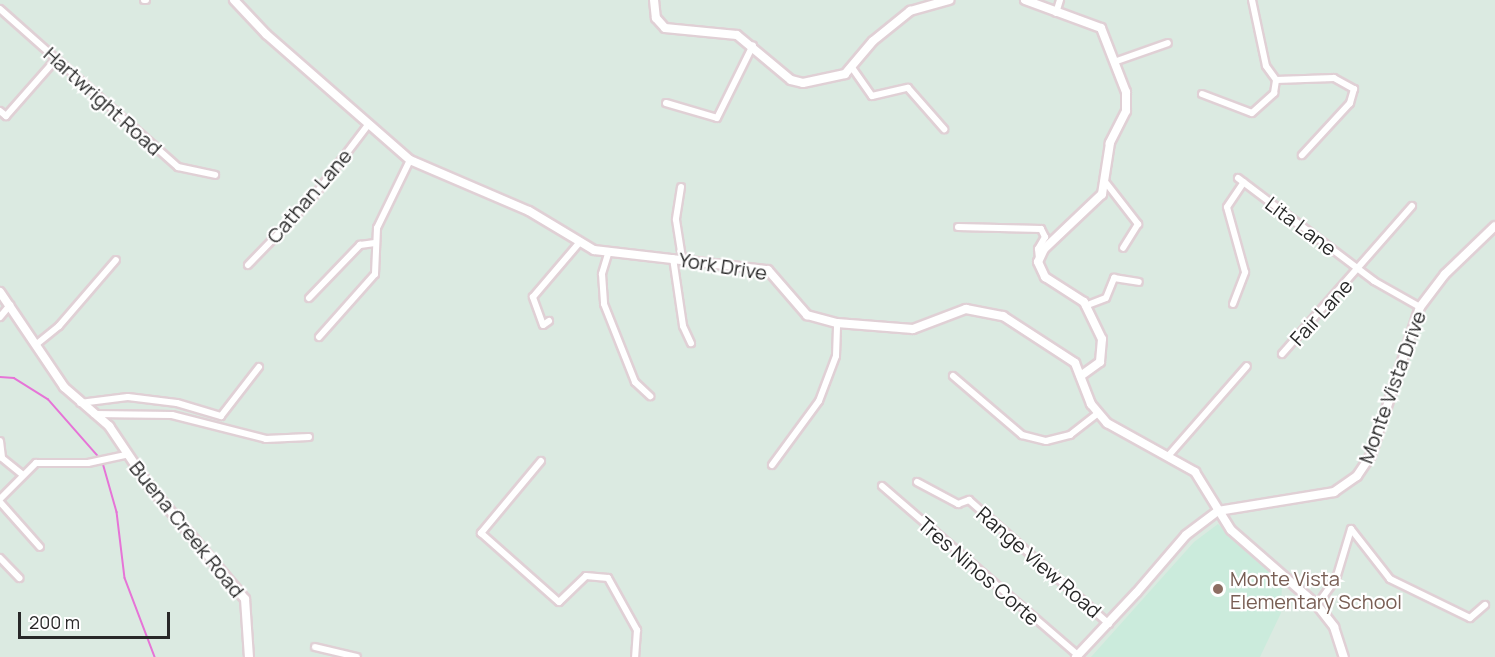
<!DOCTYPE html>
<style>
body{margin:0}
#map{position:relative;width:1495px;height:657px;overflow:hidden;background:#dbeae1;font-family:Manrope,sans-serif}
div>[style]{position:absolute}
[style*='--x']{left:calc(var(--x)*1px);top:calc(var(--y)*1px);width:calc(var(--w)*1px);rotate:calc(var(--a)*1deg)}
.education>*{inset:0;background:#cbebdc}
.stream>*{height:1.5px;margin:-0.75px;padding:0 0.75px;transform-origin:0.75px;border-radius:0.75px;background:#e674d7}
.roads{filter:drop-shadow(2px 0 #e0d0d5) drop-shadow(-2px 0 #e0d0d5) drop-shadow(0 2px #e0d0d5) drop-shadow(0 -2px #e0d0d5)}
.minor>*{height:6px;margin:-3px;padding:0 3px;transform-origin:3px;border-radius:3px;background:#fff}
.tertiary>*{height:8px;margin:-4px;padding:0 4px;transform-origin:4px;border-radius:4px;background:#fff}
.secondary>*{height:8px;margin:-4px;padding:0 4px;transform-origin:4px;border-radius:4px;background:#fff}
.dots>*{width:16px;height:16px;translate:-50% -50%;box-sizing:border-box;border:3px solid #fff;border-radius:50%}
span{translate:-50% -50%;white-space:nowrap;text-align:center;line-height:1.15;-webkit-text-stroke:4.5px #fff;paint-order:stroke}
.street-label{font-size:20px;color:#282828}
.education-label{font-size:20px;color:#785e54}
.left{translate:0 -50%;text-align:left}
.scale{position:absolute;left:18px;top:612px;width:152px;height:27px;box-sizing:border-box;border:3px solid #282828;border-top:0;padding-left:8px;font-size:18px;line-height:21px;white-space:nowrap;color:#282828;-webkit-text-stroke:4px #fff;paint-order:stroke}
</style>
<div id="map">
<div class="education">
<div style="clip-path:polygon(1218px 524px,1282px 583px,1281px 613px,1260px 657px,1091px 657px,1194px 542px)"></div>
</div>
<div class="stream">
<div style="--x:0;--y:377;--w:14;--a:4"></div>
<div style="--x:14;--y:378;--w:40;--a:32"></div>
<div style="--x:48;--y:399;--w:76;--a:48.7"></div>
<div style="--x:103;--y:463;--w:51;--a:74.1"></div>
<div style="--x:117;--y:512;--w:66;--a:83.1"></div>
<div style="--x:125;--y:578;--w:85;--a:69.2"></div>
</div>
<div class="roads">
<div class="minor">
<div style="--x:144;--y:0;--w:2;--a:0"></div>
<div style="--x:1252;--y:0;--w:67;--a:78"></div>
<div style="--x:1266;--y:66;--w:17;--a:54"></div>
<div style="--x:1276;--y:80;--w:58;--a:-2"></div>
<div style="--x:1334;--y:78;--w:23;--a:29"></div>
<div style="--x:1354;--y:89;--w:15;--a:106"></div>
<div style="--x:1350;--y:103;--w:71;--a:132.7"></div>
<div style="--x:0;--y:9;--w:238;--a:41.6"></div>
<div style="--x:178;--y:167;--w:38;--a:12"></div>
<div style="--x:1056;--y:13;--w:14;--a:-73"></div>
<div style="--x:1114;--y:62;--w:57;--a:-19.4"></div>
<div style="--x:853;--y:69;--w:33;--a:55"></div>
<div style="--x:872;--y:96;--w:37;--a:-13"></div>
<div style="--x:908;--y:88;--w:55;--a:48.7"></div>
<div style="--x:1202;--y:94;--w:53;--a:20.8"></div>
<div style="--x:1252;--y:113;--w:30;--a:-42"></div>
<div style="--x:1274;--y:93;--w:13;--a:-81"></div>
<div style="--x:666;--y:103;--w:53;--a:16.4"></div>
<div style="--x:717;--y:118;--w:81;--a:-63.7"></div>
<div style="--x:0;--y:111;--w:8;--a:40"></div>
<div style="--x:6;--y:116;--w:76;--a:-48.7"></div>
<div style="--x:1238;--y:178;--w:171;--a:37.1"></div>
<div style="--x:1374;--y:281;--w:53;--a:29.5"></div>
<div style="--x:1107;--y:184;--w:51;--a:52.2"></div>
<div style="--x:1138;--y:224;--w:28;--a:122"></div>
<div style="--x:681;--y:187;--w:33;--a:99"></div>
<div style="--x:676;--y:220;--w:39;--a:81"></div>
<div style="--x:958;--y:227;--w:83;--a:1.4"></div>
<div style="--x:1041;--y:229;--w:9;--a:63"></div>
<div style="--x:1045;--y:237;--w:14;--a:120"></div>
<div style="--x:1038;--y:249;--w:9;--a:84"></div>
<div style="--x:608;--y:254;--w:21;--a:107"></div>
<div style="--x:602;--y:274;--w:30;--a:86"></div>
<div style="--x:604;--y:304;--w:84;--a:68.3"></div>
<div style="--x:635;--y:382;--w:21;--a:43"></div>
<div style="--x:673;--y:258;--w:69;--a:81.6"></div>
<div style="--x:683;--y:326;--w:19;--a:65"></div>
<div style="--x:248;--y:265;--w:91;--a:-45.9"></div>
<div style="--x:311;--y:200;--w:94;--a:-52.8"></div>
<div style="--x:309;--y:298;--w:74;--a:-46.1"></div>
<div style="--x:360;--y:245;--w:15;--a:-8"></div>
<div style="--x:1233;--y:304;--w:34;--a:-69"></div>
<div style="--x:1245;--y:272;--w:67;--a:-105.5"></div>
<div style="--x:1227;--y:207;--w:30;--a:-56"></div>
<div style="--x:1085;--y:306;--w:22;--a:-21"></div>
<div style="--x:1106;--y:298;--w:22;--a:-68"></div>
<div style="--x:1114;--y:278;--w:25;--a:9"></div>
<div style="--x:0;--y:317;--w:16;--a:-50"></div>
<div style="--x:549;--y:321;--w:7;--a:146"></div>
<div style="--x:543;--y:325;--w:30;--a:-110"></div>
<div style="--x:533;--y:297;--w:71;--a:-49.6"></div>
<div style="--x:319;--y:337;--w:84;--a:-48.4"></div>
<div style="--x:375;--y:274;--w:46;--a:-87.5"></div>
<div style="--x:377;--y:228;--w:76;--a:-64.1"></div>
<div style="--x:38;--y:343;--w:27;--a:-39"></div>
<div style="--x:59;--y:326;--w:87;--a:-49.2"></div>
<div style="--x:1282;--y:354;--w:197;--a:-48.7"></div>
<div style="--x:953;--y:376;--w:91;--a:40.5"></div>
<div style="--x:1022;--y:435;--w:25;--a:14"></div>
<div style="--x:1046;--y:441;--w:25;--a:-14"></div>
<div style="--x:1070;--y:435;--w:36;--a:-38"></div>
<div style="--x:80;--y:403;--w:48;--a:-7.1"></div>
<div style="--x:128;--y:397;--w:49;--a:7"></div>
<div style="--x:177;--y:403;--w:46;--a:16.5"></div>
<div style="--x:221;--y:416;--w:62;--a:-52.2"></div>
<div style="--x:94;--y:414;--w:78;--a:0.7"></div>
<div style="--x:172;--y:415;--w:97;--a:14.3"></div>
<div style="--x:266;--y:439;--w:43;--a:-2.7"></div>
<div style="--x:0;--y:441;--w:17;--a:83"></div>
<div style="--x:2;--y:458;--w:26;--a:39"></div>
<div style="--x:1169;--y:455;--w:118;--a:-48.8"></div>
<div style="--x:541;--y:461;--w:94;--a:129.8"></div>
<div style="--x:481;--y:533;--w:104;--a:41.5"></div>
<div style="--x:559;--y:602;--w:37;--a:-44"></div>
<div style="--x:586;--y:576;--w:22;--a:5"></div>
<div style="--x:608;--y:578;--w:60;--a:60.9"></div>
<div style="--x:637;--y:630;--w:27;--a:94"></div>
<div style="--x:772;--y:465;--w:79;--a:-53.7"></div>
<div style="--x:819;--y:401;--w:48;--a:-69.3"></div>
<div style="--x:836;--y:356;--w:33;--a:-88"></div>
<div style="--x:917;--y:482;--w:47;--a:28.2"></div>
<div style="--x:958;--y:504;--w:12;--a:-20"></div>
<div style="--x:969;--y:500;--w:187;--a:41.5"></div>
<div style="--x:882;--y:486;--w:259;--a:40.8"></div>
<div style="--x:0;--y:499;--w:51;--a:-45"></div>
<div style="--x:36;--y:463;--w:52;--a:0"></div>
<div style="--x:88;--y:463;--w:40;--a:-12"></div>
<div style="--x:0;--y:502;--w:60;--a:48.4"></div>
<div style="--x:0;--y:558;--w:28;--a:46"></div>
<div style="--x:1317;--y:605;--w:32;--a:-54"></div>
<div style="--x:1336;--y:579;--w:52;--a:-73.3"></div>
<div style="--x:1351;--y:529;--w:63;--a:52"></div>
<div style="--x:1390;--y:579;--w:89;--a:26"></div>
<div style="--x:1470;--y:618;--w:20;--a:-41"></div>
<div style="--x:315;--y:647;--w:43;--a:13.4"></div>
</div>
<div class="tertiary">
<div style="--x:234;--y:0;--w:47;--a:46.7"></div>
<div style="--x:266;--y:34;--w:191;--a:41.2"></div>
<div style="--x:410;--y:160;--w:129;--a:23.2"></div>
<div style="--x:529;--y:211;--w:76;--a:31"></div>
<div style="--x:594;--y:250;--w:175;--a:6.6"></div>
<div style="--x:768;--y:270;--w:60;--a:49.1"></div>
<div style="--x:807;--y:315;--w:31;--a:15"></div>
<div style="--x:837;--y:323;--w:76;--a:4.5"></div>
<div style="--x:913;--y:329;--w:57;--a:-20.7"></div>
<div style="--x:966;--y:309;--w:38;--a:11"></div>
<div style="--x:1003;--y:316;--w:86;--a:33.1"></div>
<div style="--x:1075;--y:363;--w:44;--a:68.7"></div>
<div style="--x:1091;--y:404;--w:25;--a:50"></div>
<div style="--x:1107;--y:423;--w:101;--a:29.1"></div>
<div style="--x:1195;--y:472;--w:68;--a:58.2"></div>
<div style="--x:1231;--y:530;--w:114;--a:41.1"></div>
<div style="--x:1317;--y:605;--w:28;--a:52"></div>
<div style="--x:1334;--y:627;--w:32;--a:72"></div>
<div style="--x:654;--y:0;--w:18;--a:84"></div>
<div style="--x:656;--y:18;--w:13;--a:48"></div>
<div style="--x:665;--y:28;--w:72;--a:5.6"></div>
<div style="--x:737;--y:35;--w:70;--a:39.8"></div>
<div style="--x:791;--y:80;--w:12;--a:14"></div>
<div style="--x:803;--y:83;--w:43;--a:-12.1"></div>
<div style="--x:845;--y:74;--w:43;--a:-49.7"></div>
<div style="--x:873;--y:41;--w:48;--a:-39"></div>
<div style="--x:910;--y:11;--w:41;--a:-15.8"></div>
<div style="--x:1025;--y:0;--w:81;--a:20.2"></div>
<div style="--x:1101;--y:28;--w:69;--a:68.7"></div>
<div style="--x:1126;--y:92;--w:19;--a:90"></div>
<div style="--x:1126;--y:111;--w:36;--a:117"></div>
<div style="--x:1110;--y:143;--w:52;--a:98.9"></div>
<div style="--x:1102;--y:194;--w:80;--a:136.5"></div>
<div style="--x:1044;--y:249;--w:14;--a:115"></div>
<div style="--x:1038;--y:262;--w:17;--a:65"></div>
<div style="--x:1045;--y:277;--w:46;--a:32.7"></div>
<div style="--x:1084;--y:302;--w:41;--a:64.1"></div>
<div style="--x:1102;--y:339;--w:23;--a:95"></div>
<div style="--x:1100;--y:362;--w:24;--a:144"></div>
</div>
<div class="secondary">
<div style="--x:0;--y:292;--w:115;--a:56"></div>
<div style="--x:64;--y:387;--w:60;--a:40.9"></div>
<div style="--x:109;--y:426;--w:73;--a:56.1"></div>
<div style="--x:150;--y:487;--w:147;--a:49.7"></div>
<div style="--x:245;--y:599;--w:58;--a:86.1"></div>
<div style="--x:1137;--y:592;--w:75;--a:-49.3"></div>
<div style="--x:1186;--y:535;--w:40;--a:-37"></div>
<div style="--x:1218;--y:511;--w:118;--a:-9.3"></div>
<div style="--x:1334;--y:492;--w:28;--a:-35"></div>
<div style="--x:1357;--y:476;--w:25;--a:-56"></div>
<div style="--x:1371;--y:455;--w:156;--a:-71.7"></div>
<div style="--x:1420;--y:307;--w:41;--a:-52.9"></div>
<div style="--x:1445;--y:274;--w:69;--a:-43.8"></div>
<div style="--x:1076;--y:657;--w:88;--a:-46.8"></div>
</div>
</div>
<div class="dots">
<div style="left:1218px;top:589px;background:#8d6e63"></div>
</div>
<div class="street-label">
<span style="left:103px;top:101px;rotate:42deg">Hartwright Road</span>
<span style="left:309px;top:196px;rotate:-49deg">Cathan Lane</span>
<span style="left:1301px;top:226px;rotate:37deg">Lita Lane</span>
<span style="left:723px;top:266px;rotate:9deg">York Drive</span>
<span style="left:1321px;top:312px;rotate:-48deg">Fair Lane</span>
<span style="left:1392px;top:387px;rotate:-70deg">Monte Vista Drive</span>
<span style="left:187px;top:529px;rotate:51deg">Buena Creek Road</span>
<span style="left:1039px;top:562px;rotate:41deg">Range View Road</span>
<span style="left:979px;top:571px;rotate:41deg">Tres Ninos Corte</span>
</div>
<div class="education-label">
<span class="left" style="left:1230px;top:590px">Monte Vista<br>Elementary School</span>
</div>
<div class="scale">200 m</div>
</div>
